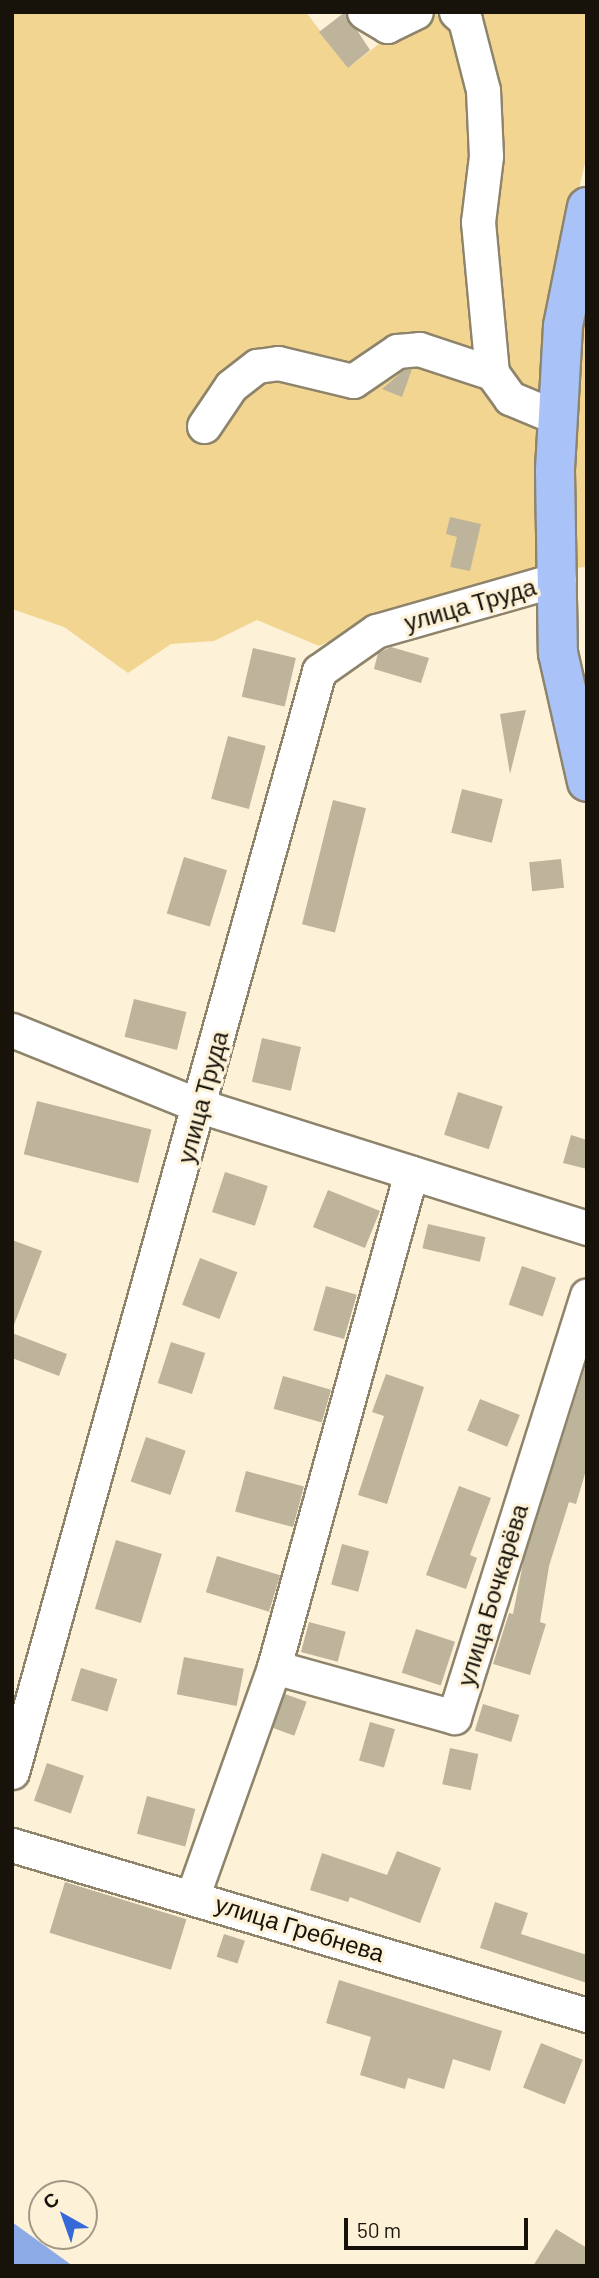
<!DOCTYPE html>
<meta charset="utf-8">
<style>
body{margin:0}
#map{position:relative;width:599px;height:2278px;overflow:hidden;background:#fdf2d8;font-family:Barlow,sans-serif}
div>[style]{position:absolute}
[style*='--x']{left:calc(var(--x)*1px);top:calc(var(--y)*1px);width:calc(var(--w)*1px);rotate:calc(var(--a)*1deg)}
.green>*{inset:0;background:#f2d590}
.water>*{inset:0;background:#8cabe6}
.building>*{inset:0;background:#beb39b;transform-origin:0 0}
.roads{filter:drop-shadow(2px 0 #8e846c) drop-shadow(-2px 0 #8e846c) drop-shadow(0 2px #8e846c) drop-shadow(0 -2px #8e846c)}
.minor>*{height:33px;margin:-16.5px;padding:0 16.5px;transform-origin:16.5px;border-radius:16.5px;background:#fff}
.major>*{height:38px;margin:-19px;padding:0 19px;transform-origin:19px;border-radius:19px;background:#a9c3f8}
span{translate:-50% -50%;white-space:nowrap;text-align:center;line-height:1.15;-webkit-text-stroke:6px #fdf2d8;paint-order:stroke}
.street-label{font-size:24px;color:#17130a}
.frame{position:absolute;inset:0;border:14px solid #17130a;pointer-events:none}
.north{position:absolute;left:28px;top:2180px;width:70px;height:70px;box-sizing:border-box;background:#fdf2d8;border:2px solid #a19986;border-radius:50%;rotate:320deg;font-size:19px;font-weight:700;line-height:28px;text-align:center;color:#17130a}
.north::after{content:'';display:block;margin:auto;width:24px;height:32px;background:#3669d8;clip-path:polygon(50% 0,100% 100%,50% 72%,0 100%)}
.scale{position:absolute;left:344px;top:2218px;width:184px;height:32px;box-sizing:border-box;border:4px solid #17130a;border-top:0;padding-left:9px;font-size:21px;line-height:24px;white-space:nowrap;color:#17130a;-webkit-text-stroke:5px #fdf2d8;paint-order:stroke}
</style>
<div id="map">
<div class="green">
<div style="clip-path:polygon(12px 12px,306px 12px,348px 68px,420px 12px,587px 12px,587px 155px,547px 323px,541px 572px,384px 616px,319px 646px,257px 620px,214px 641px,171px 644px,128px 673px,64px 627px,12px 609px)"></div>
<div style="clip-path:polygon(587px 248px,587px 567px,573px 568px,566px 447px)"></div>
</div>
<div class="water">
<div style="clip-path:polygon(12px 2222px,73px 2266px,12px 2266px)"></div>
</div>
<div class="building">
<div style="clip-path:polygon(345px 12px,370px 50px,348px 68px,319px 32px)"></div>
<div style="clip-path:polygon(412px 369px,402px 397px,382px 389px,404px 370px)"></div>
<div style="clip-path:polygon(450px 517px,481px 524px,470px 571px,450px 567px,457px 537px,446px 534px)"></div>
<div style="clip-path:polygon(391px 647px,429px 658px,421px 683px,374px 669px,378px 653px)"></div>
<div style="left:253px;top:648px;width:44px;height:50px;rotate:13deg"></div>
<div style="clip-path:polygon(526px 710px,510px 774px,500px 714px)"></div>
<div style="left:228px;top:736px;width:39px;height:65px;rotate:15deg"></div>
<div style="left:462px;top:789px;width:42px;height:45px;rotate:14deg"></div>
<div style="left:333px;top:800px;width:34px;height:128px;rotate:14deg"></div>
<div style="left:184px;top:857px;width:45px;height:59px;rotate:17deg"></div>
<div style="left:561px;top:859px;width:29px;height:32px;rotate:84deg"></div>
<div style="left:134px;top:999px;width:54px;height:39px;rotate:14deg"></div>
<div style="left:262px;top:1038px;width:40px;height:45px;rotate:13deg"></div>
<div style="left:458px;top:1092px;width:47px;height:45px;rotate:18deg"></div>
<div style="left:37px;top:1101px;width:118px;height:55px;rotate:14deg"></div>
<div style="clip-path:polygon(571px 1135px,587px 1140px,587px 1169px,563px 1163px)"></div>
<div style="left:225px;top:1172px;width:45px;height:42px;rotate:18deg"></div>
<div style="left:328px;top:1190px;width:56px;height:40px;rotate:22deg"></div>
<div style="left:428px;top:1224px;width:59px;height:25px;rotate:13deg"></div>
<div style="clip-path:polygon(12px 1240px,42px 1251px,14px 1325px,12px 1324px)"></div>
<div style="left:200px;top:1258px;width:40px;height:50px;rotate:21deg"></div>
<div style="left:522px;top:1266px;width:36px;height:41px;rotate:19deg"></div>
<div style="left:326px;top:1286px;width:32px;height:46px;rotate:16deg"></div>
<div style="clip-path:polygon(12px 1333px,67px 1354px,59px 1376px,12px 1358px)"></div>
<div style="left:171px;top:1342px;width:36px;height:43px;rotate:18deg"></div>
<div style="clip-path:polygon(587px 1361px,587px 1467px,576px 1504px,569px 1502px,549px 1566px,540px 1622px,546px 1624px,530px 1675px,493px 1664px,509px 1613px,513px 1614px,524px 1558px)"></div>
<div style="clip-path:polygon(386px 1374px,424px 1387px,387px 1504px,358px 1495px,384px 1416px,372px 1412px)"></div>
<div style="left:283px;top:1376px;width:50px;height:34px;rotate:16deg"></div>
<div style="left:480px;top:1399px;width:43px;height:34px;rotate:22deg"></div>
<div style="left:146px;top:1437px;width:42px;height:47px;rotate:19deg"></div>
<div style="left:246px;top:1471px;width:60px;height:42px;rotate:15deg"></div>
<div style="clip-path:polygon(459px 1486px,491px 1498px,470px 1555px,477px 1558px,466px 1589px,426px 1575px)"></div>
<div style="left:116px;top:1540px;width:48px;height:72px;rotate:17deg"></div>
<div style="left:342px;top:1544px;width:28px;height:42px;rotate:15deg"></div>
<div style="left:217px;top:1556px;width:66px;height:38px;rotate:17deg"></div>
<div style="left:309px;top:1622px;width:38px;height:31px;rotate:15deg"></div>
<div style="left:416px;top:1629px;width:41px;height:46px;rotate:18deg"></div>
<div style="left:184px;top:1657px;width:61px;height:38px;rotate:11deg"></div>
<div style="left:81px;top:1668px;width:38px;height:34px;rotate:17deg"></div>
<div style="left:285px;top:1694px;width:23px;height:36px;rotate:20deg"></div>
<div style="left:483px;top:1704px;width:38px;height:28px;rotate:17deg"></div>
<div style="left:370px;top:1722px;width:26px;height:40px;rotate:16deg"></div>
<div style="left:450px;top:1748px;width:29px;height:37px;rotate:12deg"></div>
<div style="left:47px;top:1763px;width:39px;height:40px;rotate:19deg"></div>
<div style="left:147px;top:1796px;width:50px;height:39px;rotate:15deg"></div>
<div style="clip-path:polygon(397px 1851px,441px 1868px,420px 1923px,350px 1897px,348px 1902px,310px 1890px,322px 1853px,387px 1875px)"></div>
<div style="left:65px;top:1882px;width:127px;height:53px;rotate:17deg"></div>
<div style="clip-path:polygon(495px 1902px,528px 1913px,521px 1934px,587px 1955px,587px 1983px,480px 1948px)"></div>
<div style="left:224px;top:1934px;width:22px;height:24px;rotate:18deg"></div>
<div style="clip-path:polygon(339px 1980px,502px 2031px,490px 2071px,453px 2059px,444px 2089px,408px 2078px,405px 2089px,360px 2075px,371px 2037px,326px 2023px)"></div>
<div style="left:541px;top:2043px;width:45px;height:48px;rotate:22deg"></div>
<div style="clip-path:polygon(556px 2229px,587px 2248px,587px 2266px,533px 2266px)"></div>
</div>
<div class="roads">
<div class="minor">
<div style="--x:364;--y:12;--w:27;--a:31"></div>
<div style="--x:387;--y:26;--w:32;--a:-26"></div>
<div style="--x:456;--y:12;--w:12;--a:42"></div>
<div style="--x:465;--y:20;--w:72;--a:75.6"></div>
<div style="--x:483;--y:90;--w:66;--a:87.4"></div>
<div style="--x:486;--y:156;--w:66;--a:96.9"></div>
<div style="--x:478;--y:222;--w:152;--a:84.7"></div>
<div style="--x:492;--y:373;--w:31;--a:54"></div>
<div style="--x:510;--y:398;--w:52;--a:22.6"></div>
<div style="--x:204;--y:426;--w:48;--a:-56"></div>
<div style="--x:231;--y:386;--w:33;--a:-38"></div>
<div style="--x:257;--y:366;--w:21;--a:-8"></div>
<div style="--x:278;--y:363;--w:77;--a:13.5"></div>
<div style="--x:353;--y:381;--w:53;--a:-34.3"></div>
<div style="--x:397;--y:351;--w:22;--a:-5"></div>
<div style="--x:419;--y:349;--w:77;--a:18.2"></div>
<div style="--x:12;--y:1030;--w:203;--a:22"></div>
<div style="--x:200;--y:1106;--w:406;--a:17.5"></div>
<div style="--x:274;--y:1667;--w:187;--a:15.5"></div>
<div style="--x:454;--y:1717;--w:442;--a:-72.5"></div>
<div style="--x:12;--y:1772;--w:1143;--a:-74.42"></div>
<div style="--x:319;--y:671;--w:70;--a:-35.1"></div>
<div style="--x:376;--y:631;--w:190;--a:-15.9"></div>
<div style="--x:12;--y:1845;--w:600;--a:16.47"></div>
<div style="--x:193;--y:1895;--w:242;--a:-70.4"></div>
<div style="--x:274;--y:1667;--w:513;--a:-74.5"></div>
</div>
<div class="major">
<div style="--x:587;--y:207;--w:121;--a:101.4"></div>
<div style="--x:563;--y:326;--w:145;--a:93.2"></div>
<div style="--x:555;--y:471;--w:182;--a:89.1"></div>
<div style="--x:558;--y:653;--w:132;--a:77.3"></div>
</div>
</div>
<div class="street-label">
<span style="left:470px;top:604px;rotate:-16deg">улица Труда</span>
<span style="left:202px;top:1097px;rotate:-75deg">улица Труда</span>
<span style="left:492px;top:1595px;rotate:-73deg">улица Бочкарёва</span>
<span style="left:300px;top:1928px;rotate:17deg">улица Гребнева</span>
</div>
<div class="frame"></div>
<div class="north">С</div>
<div class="scale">50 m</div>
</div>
